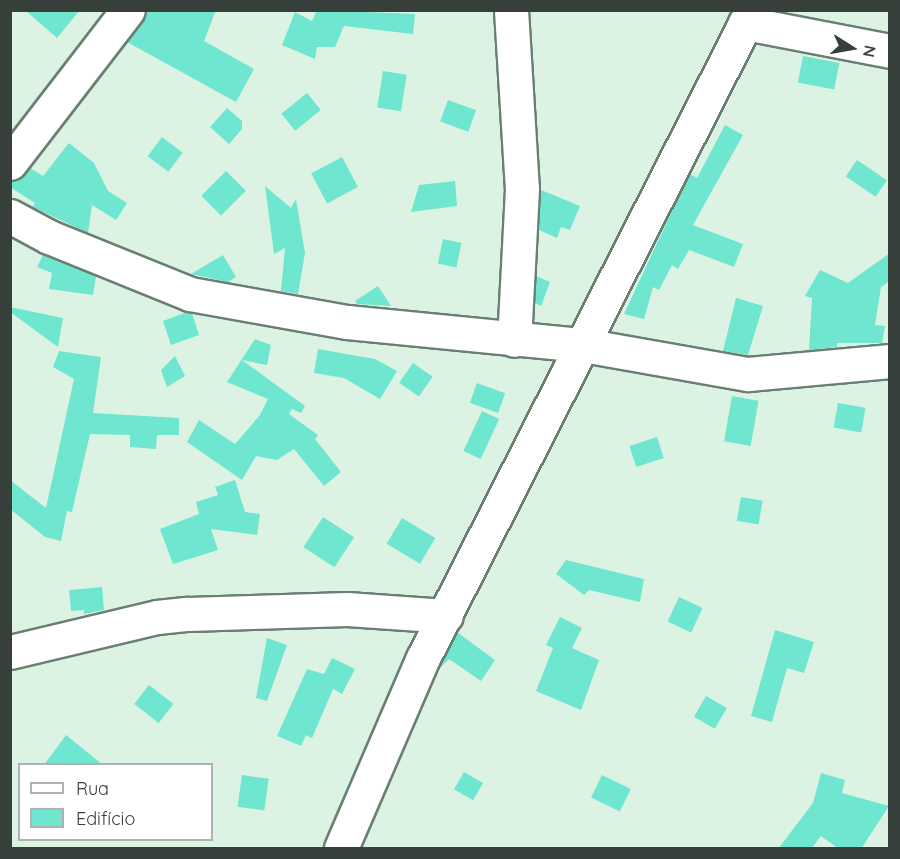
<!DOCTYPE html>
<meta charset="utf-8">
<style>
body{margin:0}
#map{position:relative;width:900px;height:859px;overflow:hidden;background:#dcf3e4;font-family:Quicksand,sans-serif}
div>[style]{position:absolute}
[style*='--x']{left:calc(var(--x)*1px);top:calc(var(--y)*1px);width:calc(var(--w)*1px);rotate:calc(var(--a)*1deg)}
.building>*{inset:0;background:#6fe6d0;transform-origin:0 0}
.roads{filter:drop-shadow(2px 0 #6a7f72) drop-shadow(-2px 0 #6a7f72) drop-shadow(0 2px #6a7f72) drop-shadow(0 -2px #6a7f72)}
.minor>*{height:33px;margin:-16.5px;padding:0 16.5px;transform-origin:16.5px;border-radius:16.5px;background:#fff}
span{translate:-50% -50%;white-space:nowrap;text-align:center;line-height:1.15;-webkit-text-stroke:5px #fff;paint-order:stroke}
.frame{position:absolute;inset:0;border:12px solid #363f3a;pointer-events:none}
.legend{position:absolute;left:18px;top:763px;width:195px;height:78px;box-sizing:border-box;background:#fff;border:2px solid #afb2b0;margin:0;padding:8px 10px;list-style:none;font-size:18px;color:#363f3a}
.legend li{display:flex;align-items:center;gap:12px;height:30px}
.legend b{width:30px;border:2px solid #afb2b0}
.north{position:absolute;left:822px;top:18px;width:60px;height:60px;-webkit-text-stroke:4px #fff;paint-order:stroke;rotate:101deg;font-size:16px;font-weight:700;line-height:24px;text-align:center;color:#363f3a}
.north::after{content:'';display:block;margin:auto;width:21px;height:27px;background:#363f3a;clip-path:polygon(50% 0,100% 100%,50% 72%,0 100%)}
</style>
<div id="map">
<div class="building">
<div style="clip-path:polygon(25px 10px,80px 10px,57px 38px)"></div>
<div style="clip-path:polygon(146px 10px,216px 10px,204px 41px,254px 69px,236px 102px,127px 42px)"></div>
<div style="clip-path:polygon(317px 10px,415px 14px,413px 34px,344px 26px,335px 47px,317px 47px,315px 59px,282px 45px,295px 12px,312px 21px)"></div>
<div style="left:803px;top:56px;width:37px;height:27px;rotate:11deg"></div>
<div style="left:383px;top:71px;width:24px;height:37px;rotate:9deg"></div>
<div style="left:307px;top:93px;width:22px;height:33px;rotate:51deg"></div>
<div style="left:448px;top:100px;width:30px;height:23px;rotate:20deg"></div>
<div style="clip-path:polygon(227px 108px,242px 121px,242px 129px,229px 144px,210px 127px)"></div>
<div style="clip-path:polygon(725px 125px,743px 135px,693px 225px,743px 244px,734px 267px,689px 250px,678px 269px,672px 265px,659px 290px,653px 287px,644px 319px,624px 314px,685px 183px,690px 174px,697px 178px)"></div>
<div style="left:162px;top:137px;width:26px;height:24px;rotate:37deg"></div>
<div style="clip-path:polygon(69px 143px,94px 163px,108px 191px,127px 203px,116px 220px,92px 205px,88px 233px,33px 207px,35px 203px,10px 187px,10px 181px,30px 168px,43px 176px)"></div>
<div style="left:342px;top:157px;width:34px;height:35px;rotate:62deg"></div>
<div style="left:857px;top:160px;width:36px;height:20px;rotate:34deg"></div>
<div style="left:226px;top:171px;width:28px;height:35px;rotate:45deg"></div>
<div style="clip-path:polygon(455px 181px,457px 206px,411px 212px,419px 185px)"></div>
<div style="clip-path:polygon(265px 186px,291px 208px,296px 199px,305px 253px,298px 294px,281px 291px,285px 248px,274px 254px)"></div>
<div style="clip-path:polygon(541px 190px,580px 206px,570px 230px,561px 227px,557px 238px,539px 230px)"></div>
<div style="left:443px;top:239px;width:19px;height:25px;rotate:12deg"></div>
<div style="clip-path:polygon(890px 253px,890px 281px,881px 287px,875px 325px,885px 326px,882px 343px,837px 343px,837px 347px,809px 350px,812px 298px,805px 296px,820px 270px,848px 283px)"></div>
<div style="clip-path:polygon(43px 255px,96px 276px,93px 295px,49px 289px,52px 273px,37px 267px)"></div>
<div style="clip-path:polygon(223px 255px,236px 277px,228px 282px,191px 274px)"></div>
<div style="clip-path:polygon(536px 276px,550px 282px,541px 306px,535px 303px)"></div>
<div style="clip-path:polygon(378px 286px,391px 306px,357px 304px,355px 301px)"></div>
<div style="clip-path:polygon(736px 298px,763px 306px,748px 355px,723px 351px)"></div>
<div style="clip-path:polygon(10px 307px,63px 318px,58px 347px,10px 312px)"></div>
<div style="clip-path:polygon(187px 312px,192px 313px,199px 335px,171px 345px,163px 321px)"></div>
<div style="clip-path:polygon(255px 339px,271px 345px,267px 365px,242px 360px,305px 406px,301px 413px,292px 409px,289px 414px,318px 435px,315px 439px,341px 472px,324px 486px,294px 449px,277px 460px,256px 456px,242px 480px,187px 442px,199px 420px,235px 444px,260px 415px,268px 399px,227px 382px)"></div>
<div style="clip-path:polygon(318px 349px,375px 359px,397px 371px,380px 399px,344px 378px,314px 373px)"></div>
<div style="clip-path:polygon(59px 351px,101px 357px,93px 413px,179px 418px,179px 435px,157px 435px,156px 449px,130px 447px,130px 435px,90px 434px,72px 512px,67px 511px,61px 541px,45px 537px,10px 509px,10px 480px,46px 508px,74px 379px,53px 367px)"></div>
<div style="clip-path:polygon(175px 356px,185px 376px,167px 387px,161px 370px)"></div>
<div style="left:413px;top:363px;width:24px;height:24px;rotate:35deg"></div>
<div style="left:477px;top:383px;width:30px;height:21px;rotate:20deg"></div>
<div style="left:732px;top:396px;width:27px;height:46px;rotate:10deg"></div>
<div style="left:838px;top:403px;width:28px;height:25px;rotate:10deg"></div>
<div style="left:482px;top:411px;width:19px;height:44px;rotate:25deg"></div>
<div style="left:657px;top:437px;width:22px;height:29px;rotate:72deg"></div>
<div style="clip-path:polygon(235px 480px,245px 512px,260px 514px,257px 535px,211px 529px,218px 550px,173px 564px,160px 529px,199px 514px,196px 502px,218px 495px,215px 487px)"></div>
<div style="left:741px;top:497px;width:22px;height:24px;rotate:10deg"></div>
<div style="left:323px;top:517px;width:37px;height:36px;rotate:33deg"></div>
<div style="left:402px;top:518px;width:39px;height:30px;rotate:31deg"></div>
<div style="clip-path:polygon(566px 560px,644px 579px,640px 602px,589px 590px,584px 595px,556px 574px)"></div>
<div style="clip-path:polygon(102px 587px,104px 610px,84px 614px,84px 610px,71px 611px,69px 590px)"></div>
<div style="left:679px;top:597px;width:26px;height:27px;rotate:25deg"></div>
<div style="clip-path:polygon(560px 617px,582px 628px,572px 648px,599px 660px,581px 710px,536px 691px,553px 648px,546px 645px)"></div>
<div style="clip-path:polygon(775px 630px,814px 642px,804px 673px,787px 668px,772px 722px,751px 716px)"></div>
<div style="clip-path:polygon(457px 632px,495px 660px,481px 681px,449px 659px,438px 670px)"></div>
<div style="clip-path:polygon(267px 638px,287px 645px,267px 701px,256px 698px)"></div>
<div style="clip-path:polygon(332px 658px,355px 669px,342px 694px,333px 689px,312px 738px,306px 735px,301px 746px,277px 736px,307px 669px,324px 674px)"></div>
<div style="left:149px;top:685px;width:31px;height:24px;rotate:38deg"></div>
<div style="left:706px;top:696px;width:24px;height:24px;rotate:30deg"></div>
<div style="clip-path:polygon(66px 735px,103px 765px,44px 765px)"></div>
<div style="left:464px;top:772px;width:22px;height:20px;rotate:30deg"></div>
<div style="clip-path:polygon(821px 773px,845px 780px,842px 793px,889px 806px,861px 849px,839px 849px,821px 836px,811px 849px,778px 849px,813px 803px)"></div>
<div style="left:242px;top:775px;width:27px;height:32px;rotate:8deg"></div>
<div style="left:602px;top:775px;width:32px;height:25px;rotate:26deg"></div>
</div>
<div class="roads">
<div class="minor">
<div style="--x:511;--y:10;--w:179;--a:86.5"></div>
<div style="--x:522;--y:189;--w:151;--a:93"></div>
<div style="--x:745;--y:23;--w:148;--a:10.9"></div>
<div style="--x:10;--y:163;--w:193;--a:-52.4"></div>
<div style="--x:10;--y:216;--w:44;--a:28.3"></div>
<div style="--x:49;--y:237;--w:152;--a:22"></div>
<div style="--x:190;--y:294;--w:159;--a:10.1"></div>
<div style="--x:347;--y:322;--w:237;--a:5.6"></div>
<div style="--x:583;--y:345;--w:168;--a:10"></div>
<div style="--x:748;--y:374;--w:143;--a:-5.2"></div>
<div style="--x:10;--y:652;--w:151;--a:-13.4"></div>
<div style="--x:157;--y:617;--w:31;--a:-6"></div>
<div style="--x:188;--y:614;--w:159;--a:-1.8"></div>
<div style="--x:347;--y:609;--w:99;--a:4"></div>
<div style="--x:341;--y:848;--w:207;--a:-66.7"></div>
<div style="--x:423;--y:658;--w:727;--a:-63.08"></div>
</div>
</div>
<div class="frame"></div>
<ul class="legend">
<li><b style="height:8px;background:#fff"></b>Rua</li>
<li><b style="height:16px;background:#6fe6d0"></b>Edifício</li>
</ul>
<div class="north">N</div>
</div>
